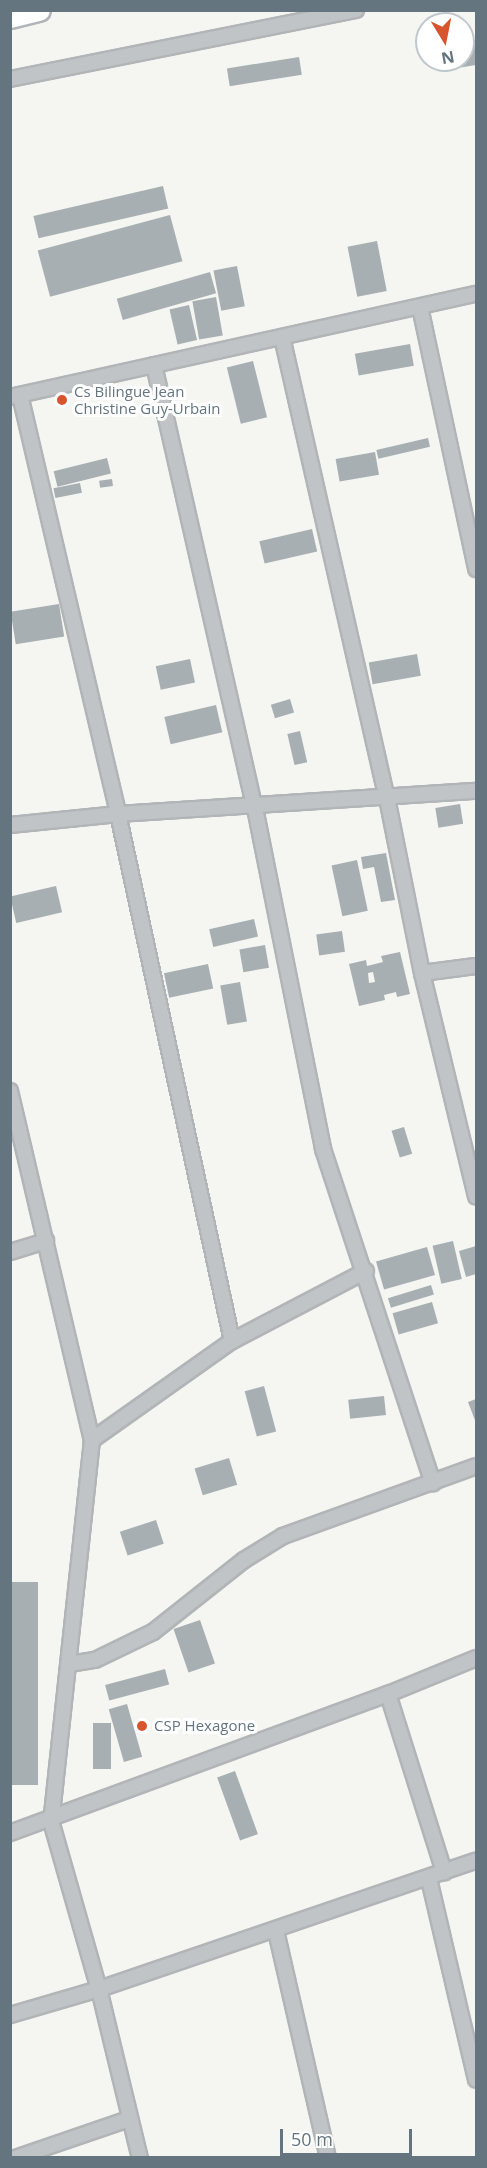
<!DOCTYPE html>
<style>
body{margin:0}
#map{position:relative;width:487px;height:2168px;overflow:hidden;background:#f5f5f1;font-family:"Open Sans",sans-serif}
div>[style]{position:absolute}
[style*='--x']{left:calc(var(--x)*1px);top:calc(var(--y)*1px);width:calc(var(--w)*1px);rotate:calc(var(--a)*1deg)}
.building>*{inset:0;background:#a7afb3;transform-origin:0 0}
.roads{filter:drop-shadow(2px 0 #b1b5b7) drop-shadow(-2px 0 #b1b5b7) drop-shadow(0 2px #b1b5b7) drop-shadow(0 -2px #b1b5b7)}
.minor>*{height:14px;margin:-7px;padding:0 7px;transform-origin:7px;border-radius:7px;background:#c0c4c7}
.trunk>*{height:22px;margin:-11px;padding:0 11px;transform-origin:11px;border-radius:11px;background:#fff}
.dots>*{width:16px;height:16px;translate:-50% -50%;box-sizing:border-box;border:3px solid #fff;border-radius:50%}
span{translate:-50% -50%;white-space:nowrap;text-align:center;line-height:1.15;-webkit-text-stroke:6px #fff;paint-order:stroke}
.poi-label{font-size:15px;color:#657580}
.left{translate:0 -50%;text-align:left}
.frame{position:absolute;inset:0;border:12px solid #657580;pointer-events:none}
.north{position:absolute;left:415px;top:12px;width:60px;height:60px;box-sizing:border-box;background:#fff;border:2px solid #c1c8cc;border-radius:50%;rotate:170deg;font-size:16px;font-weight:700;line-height:24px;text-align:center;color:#657580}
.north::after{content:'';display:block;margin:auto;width:21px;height:27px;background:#d8542e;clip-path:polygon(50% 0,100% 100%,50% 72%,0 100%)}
.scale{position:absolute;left:280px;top:2129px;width:132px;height:27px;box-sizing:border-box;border:3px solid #657580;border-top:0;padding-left:8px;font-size:18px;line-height:21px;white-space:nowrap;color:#657580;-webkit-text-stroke:4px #fff;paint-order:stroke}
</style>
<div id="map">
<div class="building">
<div style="clip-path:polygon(476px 40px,476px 65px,445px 70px,444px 60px,463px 60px,463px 41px)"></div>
<div style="left:299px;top:57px;width:18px;height:73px;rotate:81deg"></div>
<div style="left:163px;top:186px;width:23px;height:133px;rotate:77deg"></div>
<div style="left:170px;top:215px;width:48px;height:137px;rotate:75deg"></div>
<div style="left:377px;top:241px;width:51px;height:30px;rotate:79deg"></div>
<div style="left:237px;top:266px;width:41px;height:24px;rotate:79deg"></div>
<div style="left:210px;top:272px;width:22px;height:97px;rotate:74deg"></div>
<div style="left:216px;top:297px;width:39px;height:24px;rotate:80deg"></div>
<div style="left:189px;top:305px;width:36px;height:20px;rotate:77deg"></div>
<div style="left:410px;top:344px;width:22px;height:56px;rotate:80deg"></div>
<div style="left:253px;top:361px;width:58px;height:27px;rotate:76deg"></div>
<div style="left:428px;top:438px;width:9px;height:53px;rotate:77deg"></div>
<div style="left:375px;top:452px;width:23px;height:40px;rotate:80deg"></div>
<div style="left:107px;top:458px;width:16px;height:55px;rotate:76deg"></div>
<div style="left:112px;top:479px;width:7px;height:13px;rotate:82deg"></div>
<div style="left:80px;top:483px;width:10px;height:27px;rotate:79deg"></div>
<div style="left:312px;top:529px;width:23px;height:54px;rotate:77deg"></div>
<div style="left:59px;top:604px;width:33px;height:49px;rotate:81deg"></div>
<div style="left:417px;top:654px;width:22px;height:49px;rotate:80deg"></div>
<div style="left:190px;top:659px;width:24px;height:35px;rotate:78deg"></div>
<div style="left:290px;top:699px;width:14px;height:20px;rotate:73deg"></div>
<div style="left:216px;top:705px;width:28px;height:53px;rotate:77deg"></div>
<div style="left:300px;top:731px;width:32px;height:13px;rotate:77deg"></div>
<div style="left:460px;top:804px;width:20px;height:25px;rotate:81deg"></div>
<div style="clip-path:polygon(386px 853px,395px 900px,381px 902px,374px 867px,363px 869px,361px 857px)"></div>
<div style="left:357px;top:860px;width:52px;height:26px;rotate:78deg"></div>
<div style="left:56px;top:886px;width:27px;height:47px;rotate:77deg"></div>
<div style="left:254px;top:919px;width:18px;height:46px;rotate:77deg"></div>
<div style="left:342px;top:931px;width:21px;height:26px;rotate:82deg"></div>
<div style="left:265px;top:945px;width:23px;height:26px;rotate:80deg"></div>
<div style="clip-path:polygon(evenodd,400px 952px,410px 994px,397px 997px,396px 992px,384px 995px,385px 1000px,359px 1006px,349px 964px,366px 960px,367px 966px,383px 962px,381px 956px,400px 952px,373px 972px,375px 982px,369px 983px,368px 973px,373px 972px)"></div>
<div style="left:208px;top:964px;width:25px;height:45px;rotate:78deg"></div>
<div style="left:240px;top:982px;width:40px;height:20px;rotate:80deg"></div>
<div style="left:404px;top:1127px;width:28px;height:13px;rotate:73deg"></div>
<div style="left:453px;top:1241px;width:39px;height:21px;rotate:77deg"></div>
<div style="clip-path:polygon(476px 1246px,476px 1274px,466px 1277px,459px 1251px)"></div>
<div style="left:427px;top:1247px;width:29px;height:53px;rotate:74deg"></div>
<div style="left:431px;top:1285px;width:10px;height:45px;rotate:73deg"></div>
<div style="left:432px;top:1302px;width:22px;height:41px;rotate:74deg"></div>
<div style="left:264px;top:1386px;width:47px;height:20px;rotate:75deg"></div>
<div style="left:384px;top:1396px;width:19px;height:36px;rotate:84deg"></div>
<div style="clip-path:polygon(476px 1399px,476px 1423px,468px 1402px)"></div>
<div style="left:229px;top:1458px;width:28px;height:36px;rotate:73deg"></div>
<div style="left:156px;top:1520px;width:25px;height:38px;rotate:72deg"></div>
<div style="left:38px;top:1582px;width:203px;height:28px;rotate:90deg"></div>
<div style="left:200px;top:1620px;width:46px;height:28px;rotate:71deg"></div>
<div style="left:165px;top:1669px;width:16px;height:62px;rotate:75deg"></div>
<div style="left:127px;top:1704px;width:55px;height:19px;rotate:74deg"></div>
<div style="left:93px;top:1723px;width:18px;height:46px"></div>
<div style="left:235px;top:1771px;width:67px;height:19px;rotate:70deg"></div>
</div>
<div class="roads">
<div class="minor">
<div style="--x:10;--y:79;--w:353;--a:-11.3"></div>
<div style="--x:420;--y:307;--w:268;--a:77.9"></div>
<div style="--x:282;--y:337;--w:473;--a:77.2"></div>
<div style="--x:387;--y:798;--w:178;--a:78.7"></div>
<div style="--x:422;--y:973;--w:230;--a:76.4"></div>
<div style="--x:154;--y:365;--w:454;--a:77.2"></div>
<div style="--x:255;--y:808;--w:348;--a:78.7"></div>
<div style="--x:323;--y:1149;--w:352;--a:71.8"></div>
<div style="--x:20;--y:395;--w:430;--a:76.8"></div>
<div style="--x:118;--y:814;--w:539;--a:77.79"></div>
<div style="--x:10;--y:397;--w:477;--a:-12.5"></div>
<div style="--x:10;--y:825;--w:109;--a:-5.8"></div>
<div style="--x:118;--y:814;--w:359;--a:-3.7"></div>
<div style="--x:422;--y:973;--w:54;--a:-7.4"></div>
<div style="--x:10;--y:1091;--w:359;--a:76.8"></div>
<div style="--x:92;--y:1440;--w:383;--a:96.1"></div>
<div style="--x:51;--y:1821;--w:175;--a:74.1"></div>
<div style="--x:99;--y:1989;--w:174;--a:76.4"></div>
<div style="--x:10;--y:1252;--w:38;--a:-17"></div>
<div style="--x:92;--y:1440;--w:171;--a:-35.3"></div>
<div style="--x:232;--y:1341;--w:151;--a:-27.6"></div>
<div style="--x:69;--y:1664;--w:26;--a:-9"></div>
<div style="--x:95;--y:1660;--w:64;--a:-25.8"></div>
<div style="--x:153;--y:1632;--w:116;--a:-38.4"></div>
<div style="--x:244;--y:1560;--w:46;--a:-31.6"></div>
<div style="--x:283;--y:1536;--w:205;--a:-19.9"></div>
<div style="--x:388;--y:1694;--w:187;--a:72.5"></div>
<div style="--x:10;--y:1833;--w:403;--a:-20.2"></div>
<div style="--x:388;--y:1694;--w:95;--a:-22.2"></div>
<div style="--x:429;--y:1879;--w:206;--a:76.8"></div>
<div style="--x:276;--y:1931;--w:233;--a:77.1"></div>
<div style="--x:10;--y:2015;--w:93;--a:-16.3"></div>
<div style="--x:99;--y:1989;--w:398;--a:-18.8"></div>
<div style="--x:15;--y:2158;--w:120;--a:-18.9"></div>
</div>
<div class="trunk">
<div style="--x:10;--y:17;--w:30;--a:-14"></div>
</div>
</div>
<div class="dots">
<div style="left:62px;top:400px;background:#d8542e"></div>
<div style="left:142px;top:1726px;background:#d8542e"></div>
</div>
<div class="poi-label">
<span class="left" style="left:74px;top:400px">Cs Bilingue Jean<br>Christine Guy-Urbain</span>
<span class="left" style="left:154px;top:1726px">CSP Hexagone</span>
</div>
<div class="frame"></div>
<div class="north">N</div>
<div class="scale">50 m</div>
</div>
